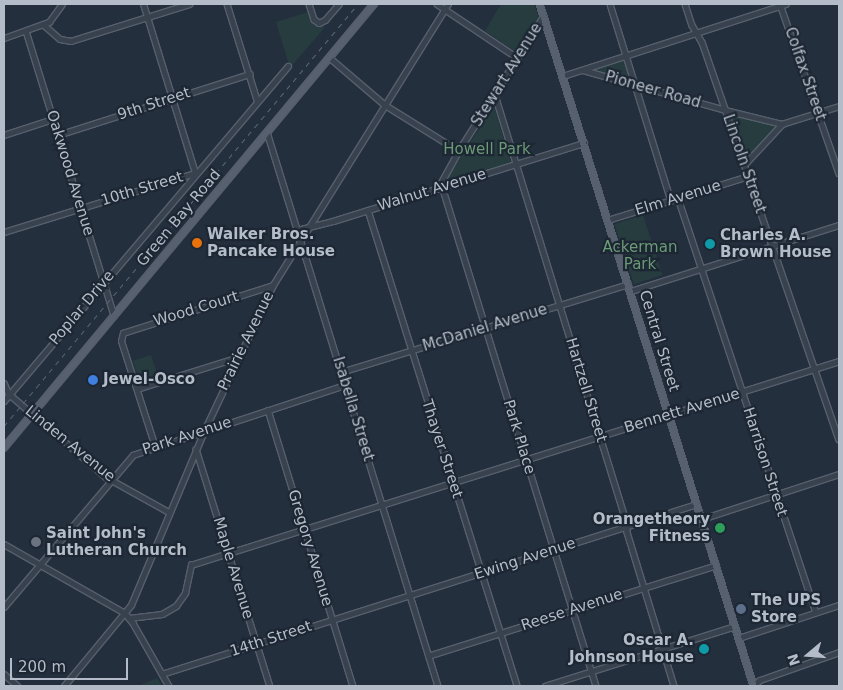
<!DOCTYPE html>
<style>
body{margin:0}
#map{position:relative;width:843px;height:690px;overflow:hidden;background:#242f3e;font-family:"DejaVu Sans",sans-serif}
div>[style]{position:absolute}
[style*='--x']{left:calc(var(--x)*1px);top:calc(var(--y)*1px);width:calc(var(--w)*1px);rotate:calc(var(--a)*1deg)}
.green>*{inset:0;background:#263c3f;transform-origin:0 0}
.roads{filter:drop-shadow(1px 0 #565f6c) drop-shadow(-1px 0 #565f6c) drop-shadow(0 1px #565f6c) drop-shadow(0 -1px #565f6c)}
.minor>*{height:4.5px;margin:-2.25px;padding:0 2.25px;transform-origin:2.25px;border-radius:2.25px;background:#38414e}
.major>*{height:5.5px;margin:-2.75px;padding:0 2.75px;transform-origin:2.75px;border-radius:2.75px;background:#56606e}
.rail>*{height:1px;margin-top:-0.5px;transform-origin:0;background:repeating-linear-gradient(90deg,#5a6575 0 5px,transparent 0 10px)}
.dots>*{width:14px;height:14px;translate:-50% -50%;box-sizing:border-box;border:2px solid #1d2633;border-radius:50%}
span{translate:-50% -50%;white-space:nowrap;text-align:center;line-height:1.15;-webkit-text-stroke:4.5px #1d2633;paint-order:stroke}
.street-label{font-size:15px;color:#b4bcc9}
.park-label{font-size:15px;color:#6b9a76}
.poi-label{font-size:15px;color:#b4bcc9;font-weight:700}
.left{translate:0 -50%;text-align:left}
.right{translate:-100% -50%;text-align:right}
.frame{position:absolute;inset:0;border:5px solid #b4bcc9;pointer-events:none}
.north{position:absolute;left:783px;top:630px;width:50px;height:50px;-webkit-text-stroke:4px #1d2633;paint-order:stroke;rotate:252deg;font-size:14px;font-weight:700;line-height:20px;text-align:center;color:#b4bcc9}
.north::after{content:'';display:block;margin:auto;width:18px;height:22px;background:#b4bcc9;clip-path:polygon(50% 0,100% 100%,50% 72%,0 100%)}
.scale{position:absolute;left:10px;top:658px;width:118px;height:22px;box-sizing:border-box;border:2px solid #b4bcc9;border-top:0;padding-left:6px;font-size:15px;line-height:18px;white-space:nowrap;color:#b4bcc9;-webkit-text-stroke:4px #1d2633;paint-order:stroke}
</style>
<div id="map">
<div class="green">
<div style="clip-path:polygon(501px 4px,534px 4px,539px 19px,518px 53px,485px 31px)"></div>
<div style="clip-path:polygon(308px 12px,316px 25px,325px 27px,290px 68px,276px 22px)"></div>
<div style="clip-path:polygon(624px 58px,630px 76px,628px 79px,597px 71px,596px 67px)"></div>
<div style="clip-path:polygon(494px 106px,511px 163px,445px 183px,445px 181px)"></div>
<div style="clip-path:polygon(733px 115px,777px 126px,748px 158px,744px 156px,731px 120px)"></div>
<div style="left:643px;top:215px;width:63px;height:30px;rotate:72deg"></div>
<div style="left:151px;top:355px;width:23px;height:19px;rotate:72deg"></div>
<div style="clip-path:polygon(157px 678px,162px 686px,138px 686px)"></div>
</div>
<div class="roads">
<div class="minor">
<div style="--x:227;--y:4;--w:101;--a:72.6"></div>
<div style="--x:309;--y:4;--w:16;--a:72"></div>
<div style="--x:314;--y:19;--w:6;--a:39"></div>
<div style="--x:319;--y:23;--w:7;--a:-27"></div>
<div style="--x:325;--y:20;--w:21;--a:-49"></div>
<div style="--x:437;--y:4;--w:97;--a:33.7"></div>
<div style="--x:610;--y:4;--w:206;--a:72.8"></div>
<div style="--x:685;--y:4;--w:22;--a:72"></div>
<div style="--x:692;--y:25;--w:20;--a:60"></div>
<div style="--x:702;--y:42;--w:420;--a:71"></div>
<div style="--x:780;--y:4;--w:179;--a:70.8"></div>
<div style="--x:544;--y:16;--w:160;--a:122.2"></div>
<div style="--x:459;--y:151;--w:37;--a:119"></div>
<div style="--x:441;--y:183;--w:526;--a:72.87"></div>
<div style="--x:44;--y:25;--w:21;--a:41"></div>
<div style="--x:60;--y:39;--w:11;--a:10"></div>
<div style="--x:71;--y:41;--w:124;--a:-17.4"></div>
<div style="--x:26;--y:31;--w:298;--a:72.8"></div>
<div style="--x:4;--y:38;--w:48;--a:-19.6"></div>
<div style="--x:49;--y:22;--w:22;--a:-54"></div>
<div style="--x:330;--y:58;--w:72;--a:40.5"></div>
<div style="--x:385;--y:105;--w:87;--a:31.9"></div>
<div style="--x:583;--y:70;--w:148;--a:15.7"></div>
<div style="--x:725;--y:110;--w:59;--a:13.8"></div>
<div style="--x:782;--y:124;--w:60;--a:-17.5"></div>
<div style="--x:563;--y:76;--w:234;--a:-17.9"></div>
<div style="--x:495;--y:95;--w:445;--a:72.9"></div>
<div style="--x:626;--y:520;--w:12;--a:85"></div>
<div style="--x:627;--y:532;--w:161;--a:73"></div>
<div style="--x:267;--y:132;--w:580;--a:72.85"></div>
<div style="--x:4;--y:135;--w:52;--a:-18.1"></div>
<div style="--x:58;--y:135;--w:201;--a:-17.7"></div>
<div style="--x:744;--y:165;--w:56;--a:-47.2"></div>
<div style="--x:678;--y:198;--w:436;--a:71.6"></div>
<div style="--x:368;--y:210;--w:499;--a:72.6"></div>
<div style="--x:608;--y:220;--w:147;--a:-17.4"></div>
<div style="--x:297;--y:230;--w:37;--a:-14"></div>
<div style="--x:333;--y:221;--w:263;--a:-17.3"></div>
<div style="--x:4;--y:232;--w:200;--a:-17.2"></div>
<div style="--x:195;--y:173;--w:177;--a:-107.1"></div>
<div style="--x:631;--y:291;--w:218;--a:-17.6"></div>
<div style="--x:341;--y:372;--w:300;--a:-17"></div>
<div style="--x:4;--y:383;--w:12;--a:66"></div>
<div style="--x:9;--y:394;--w:128;--a:40.6"></div>
<div style="--x:106;--y:477;--w:72;--a:29.1"></div>
<div style="--x:137;--y:389;--w:104;--a:-17.4"></div>
<div style="--x:4;--y:401;--w:439;--a:-49.7"></div>
<div style="--x:268;--y:410;--w:289;--a:72.9"></div>
<div style="--x:155;--y:447;--w:111;--a:-107.8"></div>
<div style="--x:121;--y:341;--w:8;--a:-76"></div>
<div style="--x:123;--y:333;--w:157;--a:-17.7"></div>
<div style="--x:196;--y:449;--w:248;--a:72.7"></div>
<div style="--x:702;--y:519;--w:144;--a:-18.2"></div>
<div style="--x:4;--y:544;--w:139;--a:29.7"></div>
<div style="--x:125;--y:613;--w:13;--a:51"></div>
<div style="--x:133;--y:623;--w:73;--a:60.3"></div>
<div style="--x:4;--y:607;--w:199;--a:-49.7"></div>
<div style="--x:133;--y:455;--w:223;--a:-18.3"></div>
<div style="--x:129;--y:618;--w:33;--a:-7"></div>
<div style="--x:162;--y:614;--w:16;--a:-30"></div>
<div style="--x:176;--y:606;--w:16;--a:-55"></div>
<div style="--x:185;--y:593;--w:29;--a:-78"></div>
<div style="--x:191;--y:565;--w:679;--a:-17.47"></div>
<div style="--x:739;--y:638;--w:105;--a:-18.3"></div>
<div style="--x:428;--y:656;--w:302;--a:-17.5"></div>
<div style="--x:4;--y:674;--w:18;--a:41"></div>
<div style="--x:162;--y:674;--w:561;--a:-17.63"></div>
<div style="--x:64;--y:686;--w:105;--a:-50.4"></div>
<div style="--x:131;--y:605;--w:189;--a:-67.2"></div>
<div style="--x:204;--y:431;--w:161;--a:-64.7"></div>
<div style="--x:273;--y:285;--w:331;--a:-58.1"></div>
<div style="--x:545;--y:686;--w:199;--a:-17.5"></div>
<div style="--x:753;--y:686;--w:9;--a:-41"></div>
<div style="--x:760;--y:680;--w:84;--a:-19.5"></div>
</div>
<div class="major">
<div style="--x:540;--y:4;--w:715;--a:72.58"></div>
<div style="--x:4;--y:448;--w:578;--a:-50.19"></div>
</div>
</div>
<div class="rail">
<div style="--x:4;--y:426;--w:551;--a:-50.01"></div>
</div>
<div class="dots">
<div style="left:197px;top:243px;background:#e8710a"></div>
<div style="left:710px;top:244px;background:#0f9aa8"></div>
<div style="left:93px;top:380px;background:#3f7fe0"></div>
<div style="left:720px;top:528px;background:#2e9e5b"></div>
<div style="left:36px;top:542px;background:#6b7280"></div>
<div style="left:741px;top:609px;background:#5c6f8a"></div>
<div style="left:704px;top:649px;background:#0f9aa8"></div>
</div>
<div class="street-label">
<span style="left:805px;top:74px;rotate:71deg">Colfax Street</span>
<span style="left:507px;top:75px;rotate:-58deg">Stewart Avenue</span>
<span style="left:653px;top:90px;rotate:16deg">Pioneer Road</span>
<span style="left:154px;top:104px;rotate:-18deg">9th Street</span>
<span style="left:744px;top:164px;rotate:71deg">Lincoln Street</span>
<span style="left:70px;top:173px;rotate:73deg">Oakwood Avenue</span>
<span style="left:142px;top:189px;rotate:-17deg">10th Street</span>
<span style="left:432px;top:190px;rotate:-17deg">Walnut Avenue</span>
<span style="left:678px;top:198px;rotate:-17deg">Elm Avenue</span>
<span style="left:179px;top:218px;rotate:-50deg">Green Bay Road</span>
<span style="left:82px;top:308px;rotate:-50deg">Poplar Drive</span>
<span style="left:196px;top:309px;rotate:-17deg">Wood Court</span>
<span style="left:485px;top:328px;rotate:-17deg">McDaniel Avenue</span>
<span style="left:246px;top:341px;rotate:-64deg">Prairie Avenue</span>
<span style="left:659px;top:341px;rotate:73deg">Central Street</span>
<span style="left:586px;top:390px;rotate:73deg">Hartzell Street</span>
<span style="left:353px;top:409px;rotate:73deg">Isabella Street</span>
<span style="left:682px;top:411px;rotate:-17deg">Bennett Avenue</span>
<span style="left:187px;top:436px;rotate:-18deg">Park Avenue</span>
<span style="left:519px;top:437px;rotate:73deg">Park Place</span>
<span style="left:70px;top:444px;rotate:39deg">Linden Avenue</span>
<span style="left:442px;top:449px;rotate:72deg">Thayer Street</span>
<span style="left:765px;top:462px;rotate:72deg">Harrison Street</span>
<span style="left:310px;top:548px;rotate:73deg">Gregory Avenue</span>
<span style="left:525px;top:559px;rotate:-18deg">Ewing Avenue</span>
<span style="left:233px;top:568px;rotate:73deg">Maple Avenue</span>
<span style="left:572px;top:610px;rotate:-18deg">Reese Avenue</span>
<span style="left:271px;top:639px;rotate:-18deg">14th Street</span>
</div>
<div class="park-label">
<span style="left:487px;top:150px">Howell Park</span>
<span style="left:640px;top:256px">Ackerman<br>Park</span>
</div>
<div class="poi-label">
<span class="left" style="left:207px;top:243px">Walker Bros.<br>Pancake House</span>
<span class="left" style="left:720px;top:244px">Charles A.<br>Brown House</span>
<span class="left" style="left:103px;top:380px">Jewel-Osco</span>
<span class="right" style="left:710px;top:528px">Orangetheory<br>Fitness</span>
<span class="left" style="left:46px;top:542px">Saint John's<br>Lutheran Church</span>
<span class="left" style="left:751px;top:609px">The UPS<br>Store</span>
<span class="right" style="left:694px;top:649px">Oscar A.<br>Johnson House</span>
</div>
<div class="frame"></div>
<div class="north">N</div>
<div class="scale">200 m</div>
</div>
